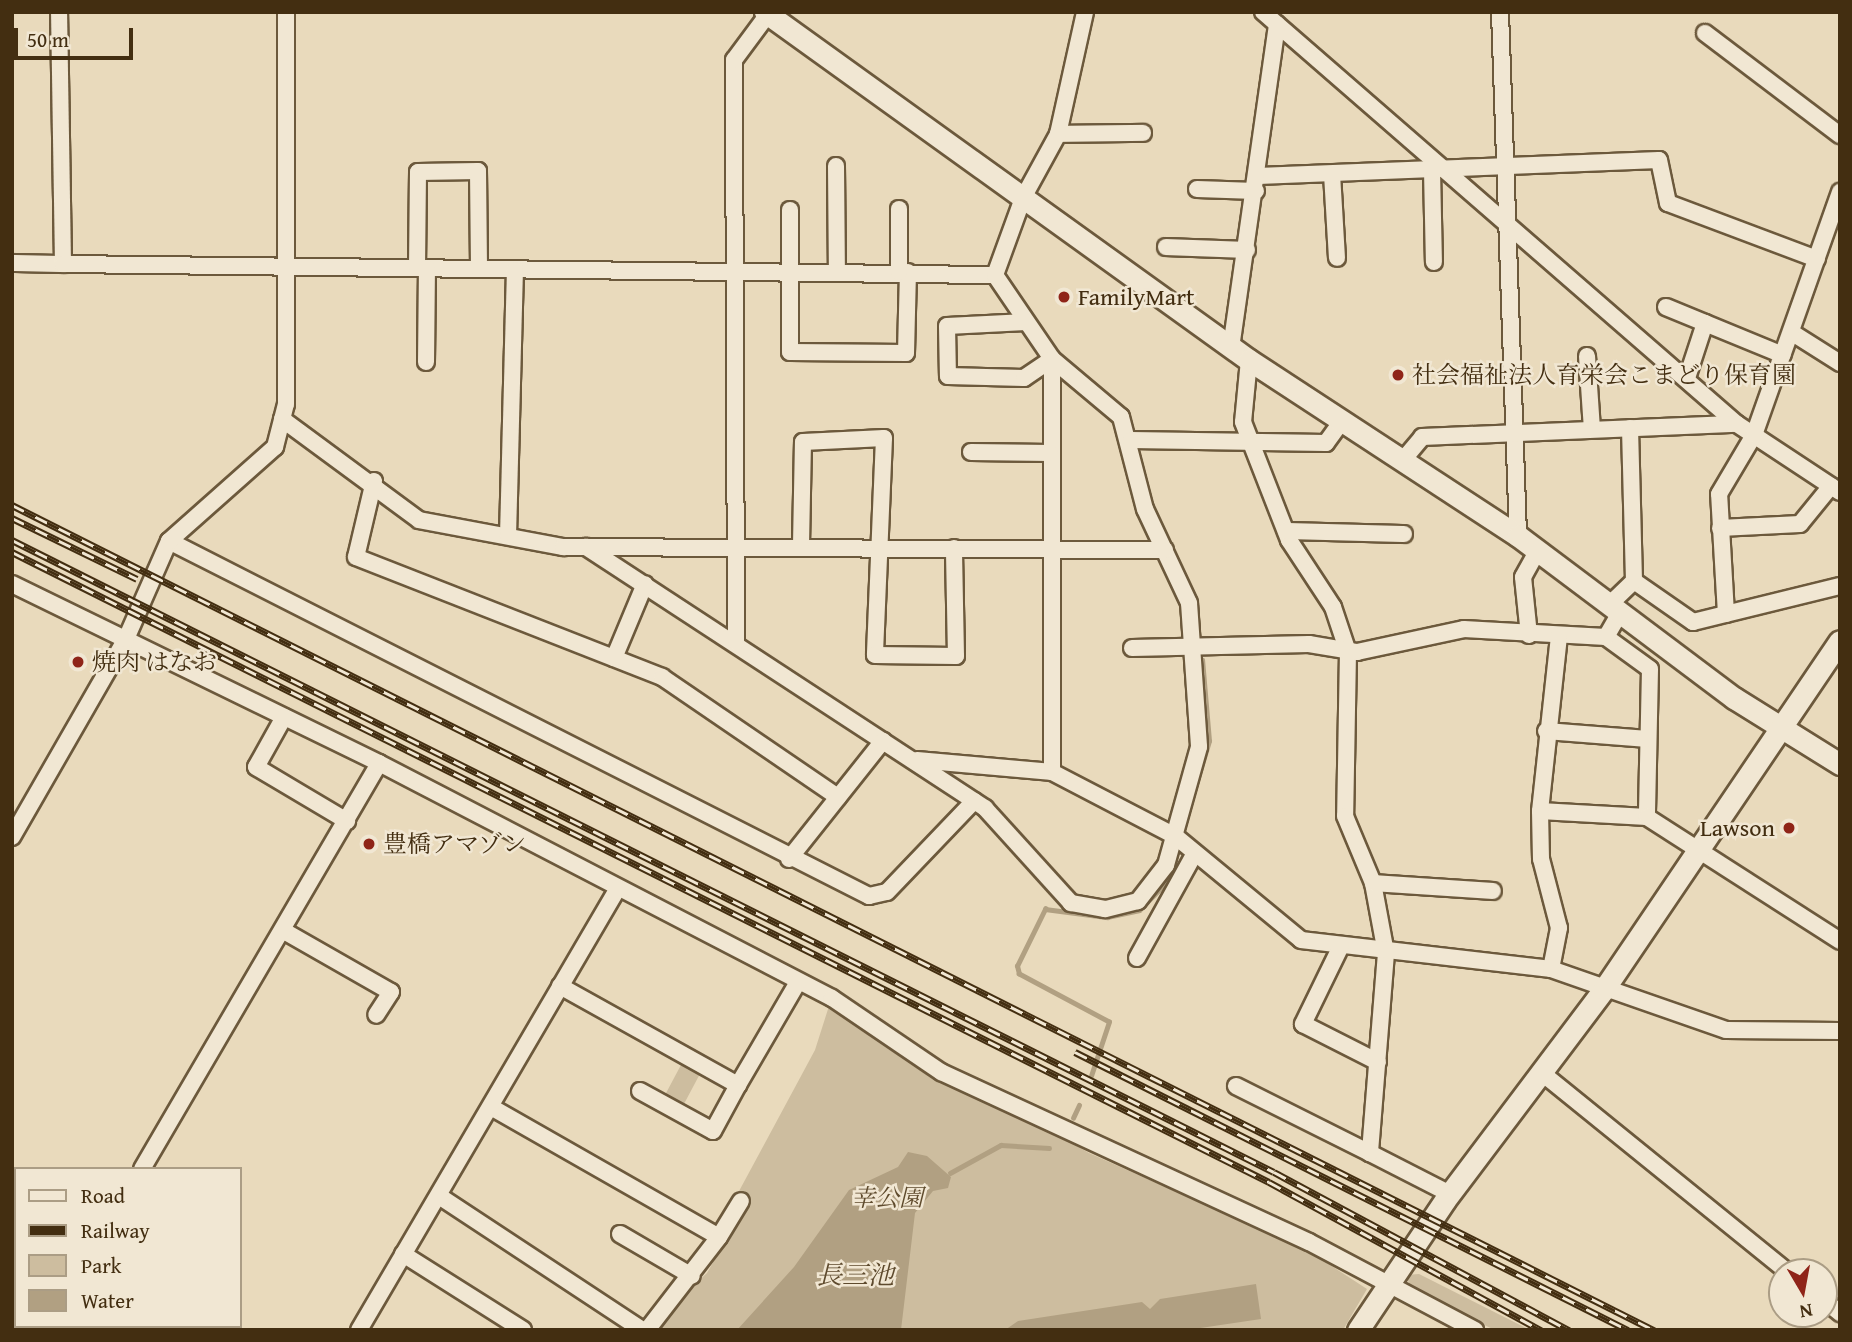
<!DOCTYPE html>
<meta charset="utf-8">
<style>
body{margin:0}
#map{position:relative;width:1852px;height:1342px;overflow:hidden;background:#e9dabc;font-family:"Gentium Book Plus","Noto Serif JP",serif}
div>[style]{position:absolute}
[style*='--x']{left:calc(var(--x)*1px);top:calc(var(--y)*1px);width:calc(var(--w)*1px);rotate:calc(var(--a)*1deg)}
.green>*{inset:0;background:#cdbd9f;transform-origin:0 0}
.water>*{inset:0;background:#b1a082}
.stream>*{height:4.5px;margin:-2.25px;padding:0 2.25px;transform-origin:2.25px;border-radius:2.25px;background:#b1a082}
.roads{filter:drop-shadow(2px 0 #6c593c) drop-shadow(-2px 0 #6c593c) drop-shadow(0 2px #6c593c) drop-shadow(0 -2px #6c593c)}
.street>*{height:16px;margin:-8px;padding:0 8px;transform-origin:8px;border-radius:8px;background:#f1e7d3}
.secondary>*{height:21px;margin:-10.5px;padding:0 10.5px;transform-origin:10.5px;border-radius:10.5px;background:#f1e7d3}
.rail>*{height:7px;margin-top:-3.5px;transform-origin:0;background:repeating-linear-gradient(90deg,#f1e7d3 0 13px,#432e11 0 26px);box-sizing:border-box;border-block:2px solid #432e11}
.dots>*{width:19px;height:19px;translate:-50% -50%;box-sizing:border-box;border:4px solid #f1e7d3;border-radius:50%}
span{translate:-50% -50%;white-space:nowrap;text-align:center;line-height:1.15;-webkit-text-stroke:5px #f1e7d3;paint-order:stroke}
.poi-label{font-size:24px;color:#432e11}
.left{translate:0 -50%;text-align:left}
.right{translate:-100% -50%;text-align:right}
.park-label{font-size:24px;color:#5f4b2d;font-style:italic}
.water-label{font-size:26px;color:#5e4a2d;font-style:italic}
.frame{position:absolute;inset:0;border:14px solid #432e11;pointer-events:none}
.legend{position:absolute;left:14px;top:1167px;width:228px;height:161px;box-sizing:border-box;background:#f1e7d3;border:2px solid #ab9d85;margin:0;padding:9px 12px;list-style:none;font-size:21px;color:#432e11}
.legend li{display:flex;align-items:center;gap:14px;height:35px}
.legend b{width:35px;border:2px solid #ab9d85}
.north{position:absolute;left:1768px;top:1258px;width:70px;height:70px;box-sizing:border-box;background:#f1e7d3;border:2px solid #ab9d85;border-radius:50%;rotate:170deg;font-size:19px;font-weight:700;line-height:28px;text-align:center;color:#432e11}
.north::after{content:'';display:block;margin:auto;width:24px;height:32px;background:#8f2418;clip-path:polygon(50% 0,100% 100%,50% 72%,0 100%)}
.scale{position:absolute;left:14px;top:28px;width:119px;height:32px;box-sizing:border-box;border:4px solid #432e11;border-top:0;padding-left:9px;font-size:21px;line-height:24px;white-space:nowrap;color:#432e11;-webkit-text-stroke:5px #f1e7d3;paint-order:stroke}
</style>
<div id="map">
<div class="green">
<div style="clip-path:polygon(829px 1006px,1089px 1153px,1307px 1250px,1367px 1289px,1343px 1330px,656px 1330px,675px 1302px,707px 1273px,748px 1201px,738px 1193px,815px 1050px)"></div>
<div style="left:682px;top:1063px;width:21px;height:37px;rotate:28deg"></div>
<div style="clip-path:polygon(1419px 1274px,1530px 1330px,1495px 1330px,1441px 1305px,1411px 1289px,1406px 1275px)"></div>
</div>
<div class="water">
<div style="clip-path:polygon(908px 1152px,927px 1156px,951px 1177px,948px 1188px,933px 1191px,915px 1213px,901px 1330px,737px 1330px,794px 1267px,849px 1190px,898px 1167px)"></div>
<div style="clip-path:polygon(1256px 1284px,1261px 1319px,1187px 1330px,1005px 1330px,1018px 1321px,1142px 1302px,1150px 1309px,1160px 1299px)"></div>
</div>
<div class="stream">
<div style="--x:1194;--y:791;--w:52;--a:-73.3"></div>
<div style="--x:1209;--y:741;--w:81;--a:-94.9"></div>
<div style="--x:1091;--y:1076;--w:57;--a:-71.6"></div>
<div style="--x:1109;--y:1022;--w:102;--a:-151.9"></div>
<div style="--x:1019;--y:974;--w:8;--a:-104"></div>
<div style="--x:1017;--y:966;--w:64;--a:-63.8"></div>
<div style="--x:1045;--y:909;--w:63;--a:7.4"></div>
<div style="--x:1107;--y:917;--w:33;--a:-12"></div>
<div style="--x:1139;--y:910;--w:35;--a:-45"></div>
<div style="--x:1164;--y:885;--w:41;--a:-70.3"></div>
<div style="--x:1073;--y:1118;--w:14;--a:-65"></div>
<div style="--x:950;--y:1173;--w:58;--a:-28.8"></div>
<div style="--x:1001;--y:1145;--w:48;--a:3.6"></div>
<div style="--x:12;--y:1250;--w:10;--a:66"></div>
</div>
<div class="roads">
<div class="street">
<div style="--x:1263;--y:12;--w:628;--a:41"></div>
<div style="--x:1737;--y:424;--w:123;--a:33.4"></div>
<div style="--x:1500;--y:12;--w:524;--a:88.03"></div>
<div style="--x:1705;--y:33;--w:169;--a:37.1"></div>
<div style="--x:1058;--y:134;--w:85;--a:-0.7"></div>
<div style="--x:836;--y:166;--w:106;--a:89.5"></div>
<div style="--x:1432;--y:170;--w:92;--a:88.8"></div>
<div style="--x:1332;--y:174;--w:84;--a:86.6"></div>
<div style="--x:1258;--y:176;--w:401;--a:-2.3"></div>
<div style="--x:1659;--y:160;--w:44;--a:78.2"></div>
<div style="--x:1668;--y:203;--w:159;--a:20.6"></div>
<div style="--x:1197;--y:189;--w:59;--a:1.9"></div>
<div style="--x:790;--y:210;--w:142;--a:90"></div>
<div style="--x:790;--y:352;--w:116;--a:0.5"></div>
<div style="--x:906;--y:353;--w:81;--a:-88.6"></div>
<div style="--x:1166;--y:247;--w:81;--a:2.1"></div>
<div style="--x:12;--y:263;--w:51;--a:1.1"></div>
<div style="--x:63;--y:264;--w:252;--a:-90.9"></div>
<div style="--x:63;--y:264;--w:932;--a:0.68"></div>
<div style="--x:995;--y:275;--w:102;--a:55.8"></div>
<div style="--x:1052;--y:359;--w:90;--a:40"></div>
<div style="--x:1121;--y:417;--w:95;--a:75.4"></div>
<div style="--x:1145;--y:509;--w:104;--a:64.9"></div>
<div style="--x:1189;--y:603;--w:144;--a:86"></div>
<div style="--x:1199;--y:747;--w:123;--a:105.6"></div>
<div style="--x:1166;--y:865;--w:46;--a:127.9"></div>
<div style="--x:1138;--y:901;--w:34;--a:166"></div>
<div style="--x:1105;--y:909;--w:35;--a:-170"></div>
<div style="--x:1071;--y:903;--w:128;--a:-132.2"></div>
<div style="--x:985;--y:808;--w:477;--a:-146.8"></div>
<div style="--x:417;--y:268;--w:96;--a:-89.4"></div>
<div style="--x:418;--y:172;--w:60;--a:-1"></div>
<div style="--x:478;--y:171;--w:98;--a:89.4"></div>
<div style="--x:899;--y:272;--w:63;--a:-90"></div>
<div style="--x:995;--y:275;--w:82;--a:-70"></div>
<div style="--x:1023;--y:198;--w:73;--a:-61.3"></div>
<div style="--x:1058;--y:134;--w:125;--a:-77.5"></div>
<div style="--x:1666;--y:307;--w:126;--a:22.3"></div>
<div style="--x:1026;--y:322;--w:79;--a:177.1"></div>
<div style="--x:947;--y:326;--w:50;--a:88.9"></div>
<div style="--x:948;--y:376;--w:76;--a:1.5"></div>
<div style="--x:1024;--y:378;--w:34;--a:-34"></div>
<div style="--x:1052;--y:359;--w:413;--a:90"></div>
<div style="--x:1791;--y:332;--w:58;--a:32.3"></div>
<div style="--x:1231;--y:348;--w:327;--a:-81.9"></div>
<div style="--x:1587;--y:356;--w:73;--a:86.1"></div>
<div style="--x:1249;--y:360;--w:62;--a:95.5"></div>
<div style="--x:1243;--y:422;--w:127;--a:68.7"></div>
<div style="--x:1289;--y:540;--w:80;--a:56.7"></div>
<div style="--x:1333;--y:607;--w:47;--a:71.6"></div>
<div style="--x:1348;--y:652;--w:164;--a:91"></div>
<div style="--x:1345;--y:816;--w:73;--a:67.3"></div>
<div style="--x:1373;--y:883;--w:71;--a:79.5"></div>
<div style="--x:1386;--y:953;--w:201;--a:94.6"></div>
<div style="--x:1370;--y:1153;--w:90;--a:27.1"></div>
<div style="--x:426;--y:362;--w:94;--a:-89.4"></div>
<div style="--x:1687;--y:378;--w:58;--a:-71.9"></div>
<div style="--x:282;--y:419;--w:170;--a:36.4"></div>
<div style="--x:419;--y:520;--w:147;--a:10.6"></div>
<div style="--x:563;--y:547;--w:602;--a:0.29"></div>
<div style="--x:1131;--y:440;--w:195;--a:0.9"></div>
<div style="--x:1326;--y:443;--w:29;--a:-54"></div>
<div style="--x:971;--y:452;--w:79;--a:0.7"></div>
<div style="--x:1403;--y:460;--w:30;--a:-50"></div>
<div style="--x:1422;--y:437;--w:315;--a:-2.4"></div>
<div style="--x:374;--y:481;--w:78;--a:103.3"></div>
<div style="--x:356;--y:557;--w:329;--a:21.4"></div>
<div style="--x:662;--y:677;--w:213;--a:34.3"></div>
<div style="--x:1720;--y:528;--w:80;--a:-2.9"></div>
<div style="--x:1800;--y:524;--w:49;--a:-50.8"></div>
<div style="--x:1286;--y:531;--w:118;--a:1.5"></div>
<div style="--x:508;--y:536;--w:266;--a:-88.5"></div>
<div style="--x:169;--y:541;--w:785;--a:26.89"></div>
<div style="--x:869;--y:896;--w:18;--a:-13"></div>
<div style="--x:887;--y:892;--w:126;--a:-46.3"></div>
<div style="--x:801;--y:545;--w:103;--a:-88.9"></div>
<div style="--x:803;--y:442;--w:81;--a:-2.8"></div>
<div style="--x:884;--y:438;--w:217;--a:92.4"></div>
<div style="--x:875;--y:655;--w:81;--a:0.7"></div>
<div style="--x:956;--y:656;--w:108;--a:-91.1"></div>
<div style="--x:1634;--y:581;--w:72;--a:34.8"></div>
<div style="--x:1693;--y:622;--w:151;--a:-13.8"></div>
<div style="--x:12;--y:584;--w:408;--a:26"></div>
<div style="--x:379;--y:763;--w:510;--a:27.42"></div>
<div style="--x:832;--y:998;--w:132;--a:34.2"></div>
<div style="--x:941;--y:1072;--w:405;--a:24.8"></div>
<div style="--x:1309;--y:1242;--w:188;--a:27.9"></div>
<div style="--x:1609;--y:605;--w:35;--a:-44"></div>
<div style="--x:1634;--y:581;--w:153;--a:-91.5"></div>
<div style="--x:1726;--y:614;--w:120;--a:-93.3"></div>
<div style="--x:1719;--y:494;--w:69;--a:-59.3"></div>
<div style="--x:1754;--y:435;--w:258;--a:-70.5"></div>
<div style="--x:1529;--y:635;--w:58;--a:-95.9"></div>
<div style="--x:1523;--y:577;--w:29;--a:-61"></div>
<div style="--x:1606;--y:637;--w:54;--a:36"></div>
<div style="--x:1650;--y:669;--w:148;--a:91.2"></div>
<div style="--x:736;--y:642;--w:582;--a:-90.2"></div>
<div style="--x:734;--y:60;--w:57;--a:-53.5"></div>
<div style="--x:1132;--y:648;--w:177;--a:-1.3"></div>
<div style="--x:1309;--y:644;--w:49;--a:9.5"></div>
<div style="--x:1357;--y:652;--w:109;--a:-12.1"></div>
<div style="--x:1464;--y:629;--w:142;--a:3.2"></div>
<div style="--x:1606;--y:637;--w:30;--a:-60"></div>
<div style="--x:614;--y:658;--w:80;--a:-67.3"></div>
<div style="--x:284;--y:717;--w:57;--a:119.2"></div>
<div style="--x:256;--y:767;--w:106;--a:30.7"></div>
<div style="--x:1546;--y:731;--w:102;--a:4.5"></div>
<div style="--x:917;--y:760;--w:136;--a:5.1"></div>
<div style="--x:1052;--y:772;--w:139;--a:27.5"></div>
<div style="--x:1175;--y:836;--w:163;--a:39.5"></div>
<div style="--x:1301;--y:940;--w:252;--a:6.6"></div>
<div style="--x:1551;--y:969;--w:185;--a:19.2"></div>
<div style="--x:1726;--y:1030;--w:114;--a:0.5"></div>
<div style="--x:1540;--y:811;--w:107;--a:3.2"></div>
<div style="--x:1647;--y:817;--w:229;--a:32.7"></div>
<div style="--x:12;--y:837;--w:228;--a:-60.1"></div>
<div style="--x:126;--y:639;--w:107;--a:-66.3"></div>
<div style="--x:169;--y:541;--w:142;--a:-41.6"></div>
<div style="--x:275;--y:447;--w:44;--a:-75.7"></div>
<div style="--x:286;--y:404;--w:392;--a:-90"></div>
<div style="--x:789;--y:859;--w:151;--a:-51.5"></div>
<div style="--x:1373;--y:883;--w:120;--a:3.8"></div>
<div style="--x:284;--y:931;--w:123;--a:29.7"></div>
<div style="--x:391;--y:992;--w:27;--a:123"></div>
<div style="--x:1341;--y:946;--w:87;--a:116"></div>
<div style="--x:1303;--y:1024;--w:84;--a:26.9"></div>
<div style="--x:1137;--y:958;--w:120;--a:-61.1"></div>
<div style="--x:1551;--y:969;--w:42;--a:-79"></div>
<div style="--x:1559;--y:928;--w:71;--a:-104.6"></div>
<div style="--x:1541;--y:859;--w:48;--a:-91.2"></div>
<div style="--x:1540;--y:811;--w:176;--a:-83.8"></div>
<div style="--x:560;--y:986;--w:204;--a:29.1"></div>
<div style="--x:738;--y:1085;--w:119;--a:-59.8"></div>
<div style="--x:1542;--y:1073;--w:316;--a:39"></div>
<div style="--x:1236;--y:1086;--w:150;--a:26.6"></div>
<div style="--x:640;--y:1091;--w:83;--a:28.7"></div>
<div style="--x:713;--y:1131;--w:52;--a:-61.5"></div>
<div style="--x:491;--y:1107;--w:262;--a:29.7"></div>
<div style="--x:719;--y:1237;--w:118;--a:127.7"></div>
<div style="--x:142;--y:1169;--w:470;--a:-59.7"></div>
<div style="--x:439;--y:1196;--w:243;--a:33.4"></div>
<div style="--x:620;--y:1234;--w:83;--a:30.3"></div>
<div style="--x:719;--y:1237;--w:42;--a:-58.6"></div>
<div style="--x:403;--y:1254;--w:142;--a:32.3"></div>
<div style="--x:12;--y:1286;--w:6;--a:51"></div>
<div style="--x:1824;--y:1300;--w:21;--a:39"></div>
<div style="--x:42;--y:1326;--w:6;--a:45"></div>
<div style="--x:359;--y:1330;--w:512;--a:-59.63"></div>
</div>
<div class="secondary">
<div style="--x:765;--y:12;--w:596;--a:35.72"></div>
<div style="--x:1249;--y:360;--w:321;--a:33.2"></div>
<div style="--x:1518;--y:536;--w:270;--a:36.9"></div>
<div style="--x:1734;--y:698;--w:125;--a:31.9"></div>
<div style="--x:1358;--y:1330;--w:156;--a:-56.2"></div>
<div style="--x:1445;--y:1200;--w:264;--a:-53"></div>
<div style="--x:1604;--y:989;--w:420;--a:-55.9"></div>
</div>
</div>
<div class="rail">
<div style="--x:12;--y:505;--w:1838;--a:26.68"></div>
<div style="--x:12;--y:518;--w:139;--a:26"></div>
<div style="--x:12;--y:540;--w:1411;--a:26.6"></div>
<div style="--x:1274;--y:1172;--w:335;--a:28.2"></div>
<div style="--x:12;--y:552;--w:1406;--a:26.62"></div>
<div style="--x:1269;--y:1182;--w:310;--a:28.6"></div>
<div style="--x:1075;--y:1052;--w:619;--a:26.69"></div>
</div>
<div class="dots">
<div style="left:1064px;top:297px;background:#8f2418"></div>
<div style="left:1398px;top:375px;background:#8f2418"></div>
<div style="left:78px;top:662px;background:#8f2418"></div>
<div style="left:1789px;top:828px;background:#8f2418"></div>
<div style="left:369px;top:844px;background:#8f2418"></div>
</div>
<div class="poi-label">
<span class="left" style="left:1078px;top:297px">FamilyMart</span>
<span class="left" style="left:1412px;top:375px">社会福祉法人育栄会こまどり保育園</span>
<span class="left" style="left:92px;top:662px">焼肉 はなお</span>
<span class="right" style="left:1775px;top:828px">Lawson</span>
<span class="left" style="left:383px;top:844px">豊橋アマゾン</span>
</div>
<div class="park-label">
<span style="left:887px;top:1198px">幸公園</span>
</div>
<div class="water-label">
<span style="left:855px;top:1275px">長三池</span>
</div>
<div class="frame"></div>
<ul class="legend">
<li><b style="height:9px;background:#f1e7d3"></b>Road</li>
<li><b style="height:9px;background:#432e11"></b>Railway</li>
<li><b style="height:19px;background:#cdbd9f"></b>Park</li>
<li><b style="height:19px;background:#b1a082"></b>Water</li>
</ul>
<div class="north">N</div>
<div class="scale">50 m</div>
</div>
